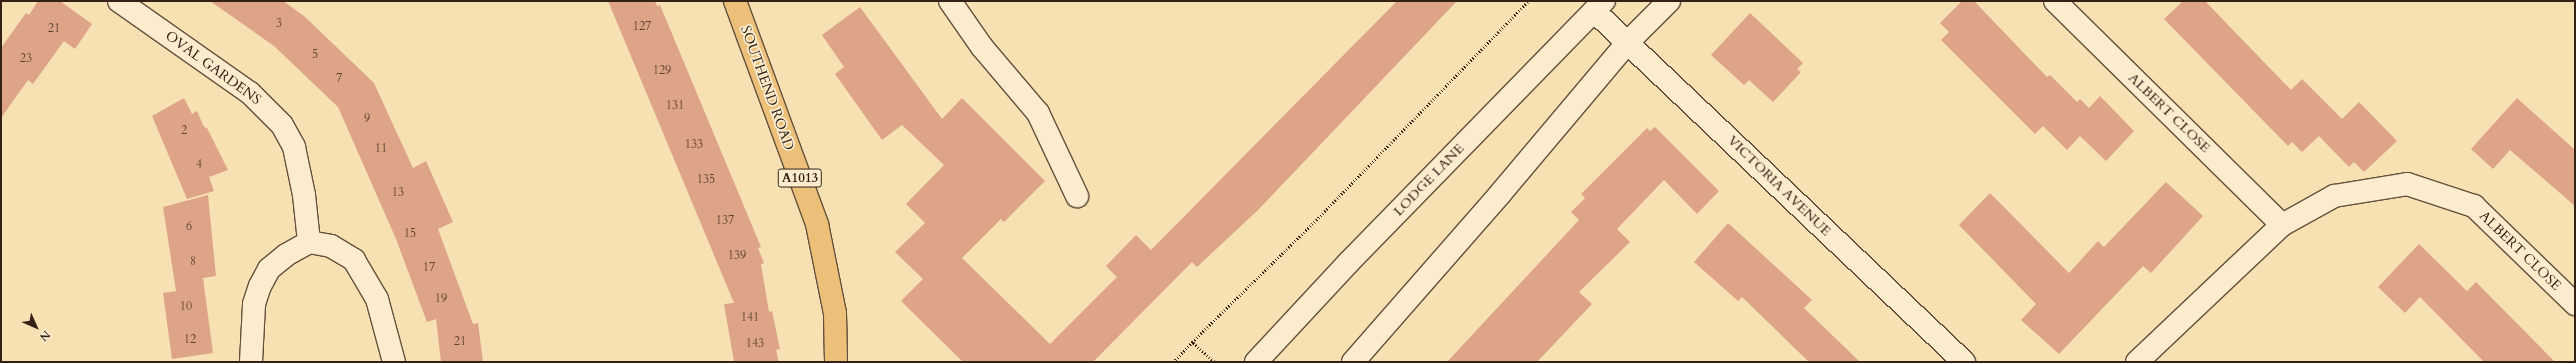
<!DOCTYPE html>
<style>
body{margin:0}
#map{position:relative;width:2576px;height:363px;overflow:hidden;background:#f7e1b2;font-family:Cardo,serif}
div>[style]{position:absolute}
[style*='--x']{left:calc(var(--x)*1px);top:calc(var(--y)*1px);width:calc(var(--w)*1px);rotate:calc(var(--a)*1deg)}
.building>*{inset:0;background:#dda487}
.path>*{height:2.5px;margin-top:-1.25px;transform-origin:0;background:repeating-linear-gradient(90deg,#332116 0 1px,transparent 0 3px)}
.roads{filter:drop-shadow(1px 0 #64513d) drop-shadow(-1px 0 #64513d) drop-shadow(0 1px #64513d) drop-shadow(0 -1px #64513d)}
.minor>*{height:22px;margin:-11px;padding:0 11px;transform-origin:11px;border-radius:11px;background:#faeccd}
.tertiary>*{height:22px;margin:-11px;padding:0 11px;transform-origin:11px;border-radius:11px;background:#faeccd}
.primary>*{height:22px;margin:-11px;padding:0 11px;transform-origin:11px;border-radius:11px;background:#ecc079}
span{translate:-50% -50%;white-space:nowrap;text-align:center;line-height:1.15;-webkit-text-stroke:3.5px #faeccd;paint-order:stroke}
.number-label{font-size:12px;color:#5e4232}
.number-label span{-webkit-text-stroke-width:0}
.shield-label span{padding:1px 3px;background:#faeccd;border:1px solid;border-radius:3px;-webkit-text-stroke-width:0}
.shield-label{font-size:13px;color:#332116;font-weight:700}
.street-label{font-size:14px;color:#332116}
.frame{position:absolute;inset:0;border:2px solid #332116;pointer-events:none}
.north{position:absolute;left:16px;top:307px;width:40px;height:40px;-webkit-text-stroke:3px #faeccd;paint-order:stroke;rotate:135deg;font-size:11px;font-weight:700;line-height:16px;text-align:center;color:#332116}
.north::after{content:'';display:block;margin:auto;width:14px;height:18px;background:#332116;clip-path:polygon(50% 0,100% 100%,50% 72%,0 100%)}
</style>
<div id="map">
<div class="building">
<div style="clip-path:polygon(38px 1px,60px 1px,92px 24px,75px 49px,64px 41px,33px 84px,28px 80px,1px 118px,1px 48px,26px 13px,29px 15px)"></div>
<div style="clip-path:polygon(210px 1px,283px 1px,304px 16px,374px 83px,413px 168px,426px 161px,453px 222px,438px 229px,473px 324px,478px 323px,483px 362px,441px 362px,436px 319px,427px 322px,396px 239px,338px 107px,274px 46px)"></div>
<div style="clip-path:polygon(608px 1px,655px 1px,657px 6px,660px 5px,761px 247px,758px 248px,764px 263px,761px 264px,769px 312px,772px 311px,780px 349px,776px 350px,779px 362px,734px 362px,724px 304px,734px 303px)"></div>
<div style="clip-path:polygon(1397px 1px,1457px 1px,1258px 210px,1197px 267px,1192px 262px,1093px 362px,963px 362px,901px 301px,923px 279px,895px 252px,925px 223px,906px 204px,944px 165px,902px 125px,882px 140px,835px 74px,844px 67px,822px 35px,860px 7px,942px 119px,962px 98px,1045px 181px,1004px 222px,1001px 219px,962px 258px,1050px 344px,1117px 277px,1106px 266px,1136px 235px,1151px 250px)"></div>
<div style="clip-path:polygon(1962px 1px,1974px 1px,2047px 77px,2050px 75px,2077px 102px,2080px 99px,2089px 108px,2100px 96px,2134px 131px,2106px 161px,2080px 136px,2067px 150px,2043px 126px,2035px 134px,1941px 40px,1949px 32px,1940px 23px)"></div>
<div style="clip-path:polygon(2183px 1px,2205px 1px,2291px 90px,2302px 79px,2342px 119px,2359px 102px,2397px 141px,2364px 172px,2354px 162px,2349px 167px,2319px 136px,2302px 152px,2292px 142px,2288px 146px,2164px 19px)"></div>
<div style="clip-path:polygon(1750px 13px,1803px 63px,1797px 69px,1801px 72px,1773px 102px,1749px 80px,1744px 85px,1711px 55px)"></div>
<div style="clip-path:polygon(184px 98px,192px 114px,197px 111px,204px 127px,207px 128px,228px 170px,209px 177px,214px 191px,187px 199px,152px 116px)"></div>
<div style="clip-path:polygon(2517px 98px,2575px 150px,2575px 206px,2510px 150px,2493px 169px,2471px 149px)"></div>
<div style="clip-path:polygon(1655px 127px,1719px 191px,1697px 214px,1664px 180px,1617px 229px,1630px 242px,1579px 292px,1592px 304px,1537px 362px,1447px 362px,1579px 220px,1571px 212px,1585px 198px,1581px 194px,1647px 128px,1650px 131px)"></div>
<div style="clip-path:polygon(2166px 182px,2203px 216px,2151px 273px,2143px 266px,2059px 354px,2021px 320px,2036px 304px,1959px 225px,1990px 193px,2069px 273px,2098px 241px,2104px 247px)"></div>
<div style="clip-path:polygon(208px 195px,216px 276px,203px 278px,213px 353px,172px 359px,163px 293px,176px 291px,163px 207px)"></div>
<div style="clip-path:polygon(1728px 223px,1812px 300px,1804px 308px,1860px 362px,1809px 362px,1742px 297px,1738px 301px,1694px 262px)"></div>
<div style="clip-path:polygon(2419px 244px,2467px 291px,2476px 282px,2555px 362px,2484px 362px,2420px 297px,2405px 313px,2378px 287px)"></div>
</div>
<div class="path">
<div style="--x:1173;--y:362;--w:28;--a:-46"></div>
<div style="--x:1214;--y:362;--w:30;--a:-138"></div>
<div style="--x:1192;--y:342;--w:174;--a:-44.5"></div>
<div style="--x:1316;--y:220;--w:305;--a:-45.9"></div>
</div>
<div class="roads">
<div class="minor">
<div style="--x:119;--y:1;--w:160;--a:35.1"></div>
<div style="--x:250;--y:93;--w:45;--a:45"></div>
<div style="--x:282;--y:125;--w:25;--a:61"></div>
<div style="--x:294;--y:147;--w:49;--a:78.2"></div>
<div style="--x:304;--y:195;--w:47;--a:83.9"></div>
<div style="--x:950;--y:1;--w:56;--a:55.2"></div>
<div style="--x:982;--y:47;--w:87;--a:49.7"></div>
<div style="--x:1038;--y:113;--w:92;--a:64.8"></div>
<div style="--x:2055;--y:1;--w:319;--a:44.6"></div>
<div style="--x:1594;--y:11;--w:510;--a:43.49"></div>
<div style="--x:251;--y:362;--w:58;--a:-87"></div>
<div style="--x:254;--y:304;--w:19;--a:-72"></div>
<div style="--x:260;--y:286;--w:19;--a:-62"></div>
<div style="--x:269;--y:269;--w:22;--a:-39"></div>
<div style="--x:286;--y:255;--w:26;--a:-29"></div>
<div style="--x:309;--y:242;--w:22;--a:10"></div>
<div style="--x:331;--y:246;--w:27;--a:31"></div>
<div style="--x:354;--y:260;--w:45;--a:59.5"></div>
<div style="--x:377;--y:299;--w:65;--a:74.9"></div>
<div style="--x:1353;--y:362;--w:223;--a:-48.8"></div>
<div style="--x:1500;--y:194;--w:199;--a:-49.9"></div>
<div style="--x:1628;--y:42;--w:58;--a:-45"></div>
<div style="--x:2137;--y:362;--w:199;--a:-43.4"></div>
<div style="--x:2282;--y:225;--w:60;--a:-29.1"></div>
<div style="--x:2334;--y:196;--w:74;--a:-9.3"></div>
<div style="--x:2407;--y:184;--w:71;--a:18.2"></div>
<div style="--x:2474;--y:206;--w:141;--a:44.1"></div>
</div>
<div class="tertiary">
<div style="--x:1256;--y:362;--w:137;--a:-47.1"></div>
<div style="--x:1349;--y:262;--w:365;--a:-45.7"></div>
</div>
<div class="primary">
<div style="--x:735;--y:1;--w:238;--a:69.8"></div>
<div style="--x:817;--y:224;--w:91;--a:78.6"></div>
<div style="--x:835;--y:313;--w:49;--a:88.8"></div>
</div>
</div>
<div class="number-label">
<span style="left:279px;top:24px">3</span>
<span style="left:642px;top:27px">127</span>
<span style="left:54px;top:29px">21</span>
<span style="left:315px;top:55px">5</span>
<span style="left:26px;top:59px">23</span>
<span style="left:662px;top:71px">129</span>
<span style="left:339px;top:79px">7</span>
<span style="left:675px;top:106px">131</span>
<span style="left:367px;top:119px">9</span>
<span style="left:184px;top:131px">2</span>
<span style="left:694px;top:145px">133</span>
<span style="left:381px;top:149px">11</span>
<span style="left:199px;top:165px">4</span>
<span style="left:706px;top:180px">135</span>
<span style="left:398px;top:193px">13</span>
<span style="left:725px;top:221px">137</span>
<span style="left:189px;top:227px">6</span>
<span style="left:410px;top:234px">15</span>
<span style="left:737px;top:256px">139</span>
<span style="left:193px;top:262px">8</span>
<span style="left:429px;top:268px">17</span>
<span style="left:441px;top:299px">19</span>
<span style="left:186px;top:307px">10</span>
<span style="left:750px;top:318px">141</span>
<span style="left:190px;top:340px">12</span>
<span style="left:460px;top:342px">21</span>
<span style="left:755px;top:344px">143</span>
</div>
<div class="shield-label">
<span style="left:800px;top:178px">A1013</span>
</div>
<div class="street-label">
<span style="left:213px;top:68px;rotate:36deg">OVAL GARDENS</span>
<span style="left:767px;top:88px;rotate:70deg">SOUTHEND ROAD</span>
<span style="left:2169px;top:113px;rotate:44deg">ALBERT CLOSE</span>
<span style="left:1429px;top:180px;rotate:-46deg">LODGE LANE</span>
<span style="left:1779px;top:186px;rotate:44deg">VICTORIA AVENUE</span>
<span style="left:2520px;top:251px;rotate:44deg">ALBERT CLOSE</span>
</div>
<div class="frame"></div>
<div class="north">N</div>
</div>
